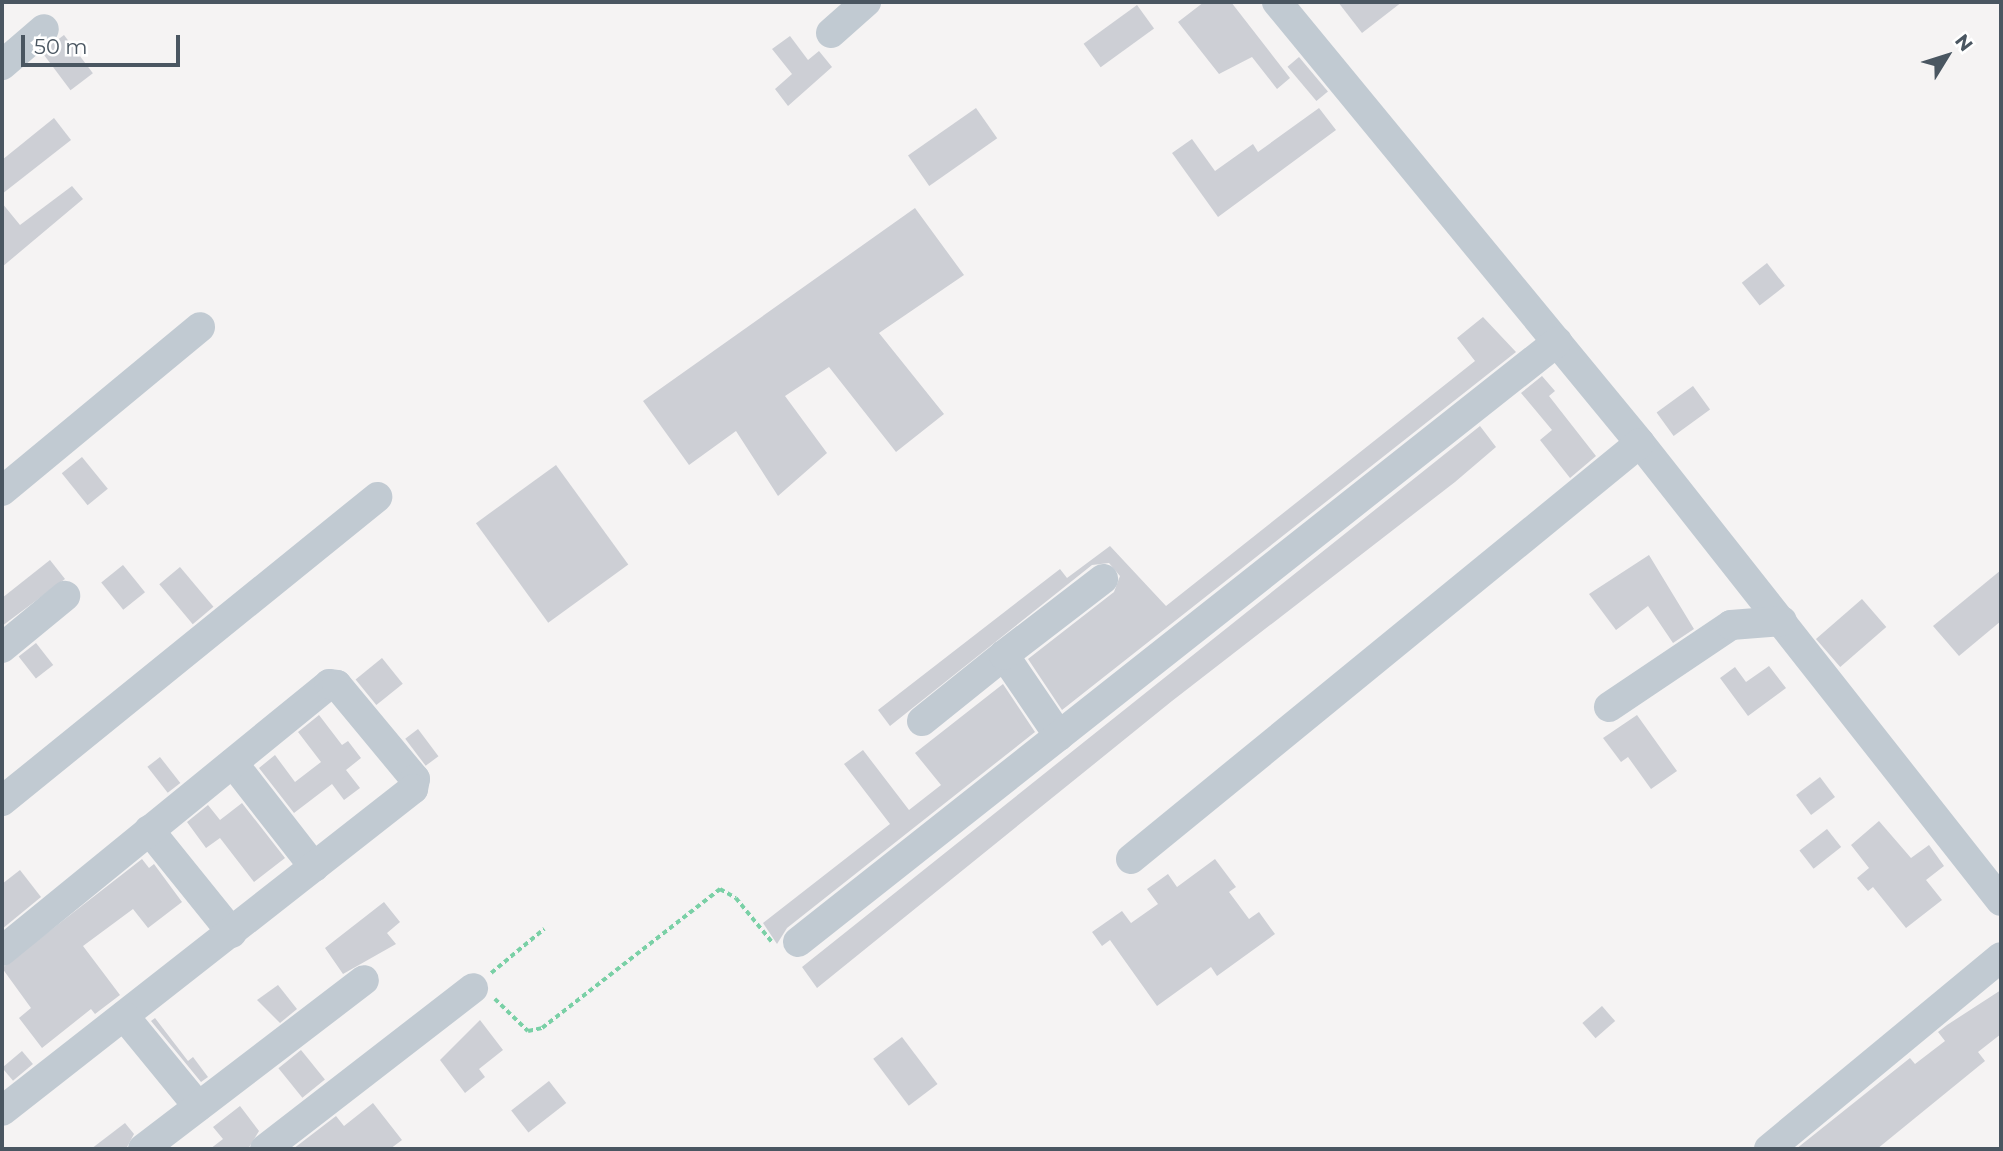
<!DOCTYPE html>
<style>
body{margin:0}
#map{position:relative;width:2003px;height:1151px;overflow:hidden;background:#f5f3f3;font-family:Montserrat,sans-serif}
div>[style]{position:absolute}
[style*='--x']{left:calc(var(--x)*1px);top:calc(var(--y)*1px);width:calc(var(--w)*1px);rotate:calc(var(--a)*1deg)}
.building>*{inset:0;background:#cdcfd5;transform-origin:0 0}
.path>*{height:3.5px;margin-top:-1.75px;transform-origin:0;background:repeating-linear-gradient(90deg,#7ad0a6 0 5px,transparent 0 8.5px)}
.minor>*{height:30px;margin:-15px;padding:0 15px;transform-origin:15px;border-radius:15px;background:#c1cad2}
span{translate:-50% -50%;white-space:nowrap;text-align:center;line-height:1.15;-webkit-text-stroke:5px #fff;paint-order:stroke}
.frame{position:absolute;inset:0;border:4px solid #4a5661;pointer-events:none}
.north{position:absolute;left:1912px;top:21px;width:70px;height:70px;-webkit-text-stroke:5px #fff;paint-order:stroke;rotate:52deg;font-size:19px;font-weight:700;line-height:28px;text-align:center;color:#4a5661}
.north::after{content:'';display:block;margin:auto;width:24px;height:32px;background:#4a5661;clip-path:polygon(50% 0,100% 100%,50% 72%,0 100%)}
.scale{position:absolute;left:21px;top:35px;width:159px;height:32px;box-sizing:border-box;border:4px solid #4a5661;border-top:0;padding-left:9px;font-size:21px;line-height:24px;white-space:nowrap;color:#4a5661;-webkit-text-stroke:5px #fff;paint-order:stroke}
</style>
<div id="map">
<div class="building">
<div style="clip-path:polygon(1204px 2px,1231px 2px,1290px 78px,1277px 89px,1252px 57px,1219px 74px,1178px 22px)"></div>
<div style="clip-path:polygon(1338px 2px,1402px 2px,1362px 33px)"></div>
<div style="left:1137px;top:5px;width:29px;height:66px;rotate:54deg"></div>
<div style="left:64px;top:35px;width:48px;height:28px;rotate:53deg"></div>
<div style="clip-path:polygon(790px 36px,808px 60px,819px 51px,832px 67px,788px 106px,775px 89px,792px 74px,772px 49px)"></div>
<div style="left:1299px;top:57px;width:45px;height:15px;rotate:50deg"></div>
<div style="left:976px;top:108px;width:37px;height:83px;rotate:55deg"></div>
<div style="clip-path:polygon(1319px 108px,1336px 130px,1218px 217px,1172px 153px,1192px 139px,1215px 171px,1253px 144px,1258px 152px)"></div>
<div style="clip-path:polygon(54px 118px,71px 140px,2px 194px,2px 160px)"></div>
<div style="clip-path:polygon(72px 186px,83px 199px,2px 267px,2px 203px,20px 225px)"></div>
<div style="clip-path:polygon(915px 208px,964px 275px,879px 333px,944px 414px,896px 452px,829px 367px,785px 396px,827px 453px,778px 496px,736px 431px,689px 465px,643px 401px)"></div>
<div style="left:1767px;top:263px;width:29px;height:32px;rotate:52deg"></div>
<div style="clip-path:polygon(1483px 317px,1516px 352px,1062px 710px,1028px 659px,1114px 592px,1120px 576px,1109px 563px,1092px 565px,890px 726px,878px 710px,1060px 569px,1067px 578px,1110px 546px,1166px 606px,1475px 361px,1457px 338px)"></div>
<div style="clip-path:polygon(1542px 376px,1555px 391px,1549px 396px,1596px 456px,1570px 478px,1540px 440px,1552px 430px,1521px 393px)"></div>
<div style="left:1693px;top:386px;width:29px;height:45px;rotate:54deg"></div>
<div style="clip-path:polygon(1480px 426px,1496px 447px,1455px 482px,1172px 701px,817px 988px,802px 967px)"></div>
<div style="left:82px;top:457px;width:41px;height:26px;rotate:51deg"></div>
<div style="left:556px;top:465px;width:123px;height:99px;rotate:54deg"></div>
<div style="clip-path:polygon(1649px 555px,1694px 629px,1673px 643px,1648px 606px,1616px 630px,1589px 594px)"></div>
<div style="clip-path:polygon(50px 560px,65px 579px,2px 626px,2px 598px)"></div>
<div style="left:123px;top:565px;width:35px;height:28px;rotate:51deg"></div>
<div style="left:180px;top:567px;width:52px;height:27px;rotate:50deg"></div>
<div style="clip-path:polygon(2001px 570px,2001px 621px,1959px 656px,1933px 626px)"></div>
<div style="left:1862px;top:599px;width:37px;height:61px;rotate:49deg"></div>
<div style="left:36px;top:643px;width:28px;height:22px;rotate:52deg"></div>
<div style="left:382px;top:658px;width:33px;height:34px;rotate:51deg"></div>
<div style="clip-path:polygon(1769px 666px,1786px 688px,1748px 716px,1720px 678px,1735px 667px,1746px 682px)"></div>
<div style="clip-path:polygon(1003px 684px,1035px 732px,787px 928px,777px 944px,763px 923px,890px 824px,844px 764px,863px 750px,909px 810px,941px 785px,915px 753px)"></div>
<div style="clip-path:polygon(319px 715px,342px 745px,348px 741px,361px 758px,346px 770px,360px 788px,344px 800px,332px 784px,294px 813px,259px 768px,275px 755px,295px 782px,321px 762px,298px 732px)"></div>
<div style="clip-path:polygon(1637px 715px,1677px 771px,1651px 789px,1628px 757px,1621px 762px,1603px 738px)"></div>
<div style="left:418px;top:729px;width:34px;height:16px;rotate:53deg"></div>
<div style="left:160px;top:757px;width:33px;height:16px;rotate:52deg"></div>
<div style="left:1820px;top:777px;width:25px;height:30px;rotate:53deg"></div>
<div style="clip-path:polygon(242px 803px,285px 858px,254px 882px,220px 838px,206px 848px,187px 822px,208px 805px,220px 820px)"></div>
<div style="clip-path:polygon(1879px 821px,1911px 858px,1929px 845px,1944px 866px,1926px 880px,1942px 900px,1906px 928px,1873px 887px,1868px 891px,1857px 878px,1869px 868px,1851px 845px)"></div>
<div style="left:1827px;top:829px;width:23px;height:35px;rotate:52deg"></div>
<div style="clip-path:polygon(142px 859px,149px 868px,154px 864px,182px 902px,148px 928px,133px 909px,83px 946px,120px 995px,95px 1014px,91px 1009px,42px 1048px,19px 1018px,31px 1008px,2px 968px)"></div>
<div style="clip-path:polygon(1215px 859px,1236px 887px,1229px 892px,1249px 919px,1259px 912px,1275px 934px,1217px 976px,1211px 967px,1157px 1006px,1110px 940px,1102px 946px,1092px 932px,1122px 911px,1131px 923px,1158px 904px,1147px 889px,1168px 874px,1177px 887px)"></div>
<div style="clip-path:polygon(20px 870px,41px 897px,2px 929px,2px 884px)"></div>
<div style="clip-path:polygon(384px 902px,400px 922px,387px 933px,396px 944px,343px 974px,325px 948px)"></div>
<div style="clip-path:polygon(278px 985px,297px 1009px,280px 1023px,257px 1000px)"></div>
<div style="clip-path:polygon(2001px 990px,2001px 1034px,1978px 1052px,1985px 1061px,1877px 1149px,1796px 1149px,1910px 1058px,1915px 1064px,1945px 1041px,1938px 1032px,1947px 1025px)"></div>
<div style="left:1602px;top:1006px;width:20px;height:26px;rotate:49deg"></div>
<div style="clip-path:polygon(155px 1018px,188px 1061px,193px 1057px,208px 1077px,201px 1082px,151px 1021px)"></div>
<div style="clip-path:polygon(480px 1020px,503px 1050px,479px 1069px,485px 1077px,465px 1093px,440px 1060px)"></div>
<div style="left:902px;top:1037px;width:59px;height:36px;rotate:53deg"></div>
<div style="left:301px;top:1050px;width:38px;height:29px;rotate:51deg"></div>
<div style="left:22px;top:1051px;width:17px;height:26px;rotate:50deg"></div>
<div style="left:549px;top:1081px;width:28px;height:48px;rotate:52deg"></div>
<div style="clip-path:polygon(373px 1103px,402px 1140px,390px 1149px,293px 1149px,336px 1116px,344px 1126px)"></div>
<div style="clip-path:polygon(240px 1106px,259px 1131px,248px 1149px,210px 1149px,223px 1139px,213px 1127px)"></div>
<div style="clip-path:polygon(125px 1123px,134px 1134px,126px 1149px,91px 1149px)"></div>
</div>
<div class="path">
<div style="--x:491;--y:973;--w:69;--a:-39.7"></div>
<div style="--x:495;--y:999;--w:46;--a:44.1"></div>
<div style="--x:528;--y:1031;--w:14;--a:-12"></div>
<div style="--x:542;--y:1028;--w:226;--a:-38"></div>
<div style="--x:720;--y:889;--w:18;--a:29"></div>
<div style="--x:736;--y:898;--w:57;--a:50.7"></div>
</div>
<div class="minor">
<div style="--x:1277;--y:2;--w:571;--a:50.54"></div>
<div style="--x:1640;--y:443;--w:583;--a:51.75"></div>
<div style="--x:831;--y:33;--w:47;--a:-41.5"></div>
<div style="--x:2;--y:65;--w:55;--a:-40.6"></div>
<div style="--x:2;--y:491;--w:257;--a:-39.6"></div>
<div style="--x:2;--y:648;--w:82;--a:-39.5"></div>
<div style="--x:1609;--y:707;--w:147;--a:-33.9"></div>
<div style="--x:1731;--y:625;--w:51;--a:-4.5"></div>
<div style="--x:922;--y:721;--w:105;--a:-38.8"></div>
<div style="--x:1059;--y:736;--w:98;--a:-124.2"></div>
<div style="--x:1004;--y:655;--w:125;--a:-37.5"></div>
<div style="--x:233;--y:763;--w:132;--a:52.1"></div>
<div style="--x:2;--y:801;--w:483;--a:-39"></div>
<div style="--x:149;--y:830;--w:132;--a:51.1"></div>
<div style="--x:1131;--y:859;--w:657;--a:-39.26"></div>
<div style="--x:798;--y:942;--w:968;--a:-38.33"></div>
<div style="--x:2;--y:951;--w:422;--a:-39.2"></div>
<div style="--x:329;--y:684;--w:8;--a:7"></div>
<div style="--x:337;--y:685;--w:122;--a:50.3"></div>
<div style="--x:415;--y:779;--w:10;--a:101"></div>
<div style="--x:413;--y:789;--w:522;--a:141.92"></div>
<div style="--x:124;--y:1016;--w:117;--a:50.6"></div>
<div style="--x:143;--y:1149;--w:278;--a:-37.4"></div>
<div style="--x:265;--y:1149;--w:263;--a:-37.7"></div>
<div style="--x:1769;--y:1149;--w:301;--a:-39.6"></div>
</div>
<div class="frame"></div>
<div class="north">N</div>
<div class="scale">50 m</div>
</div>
